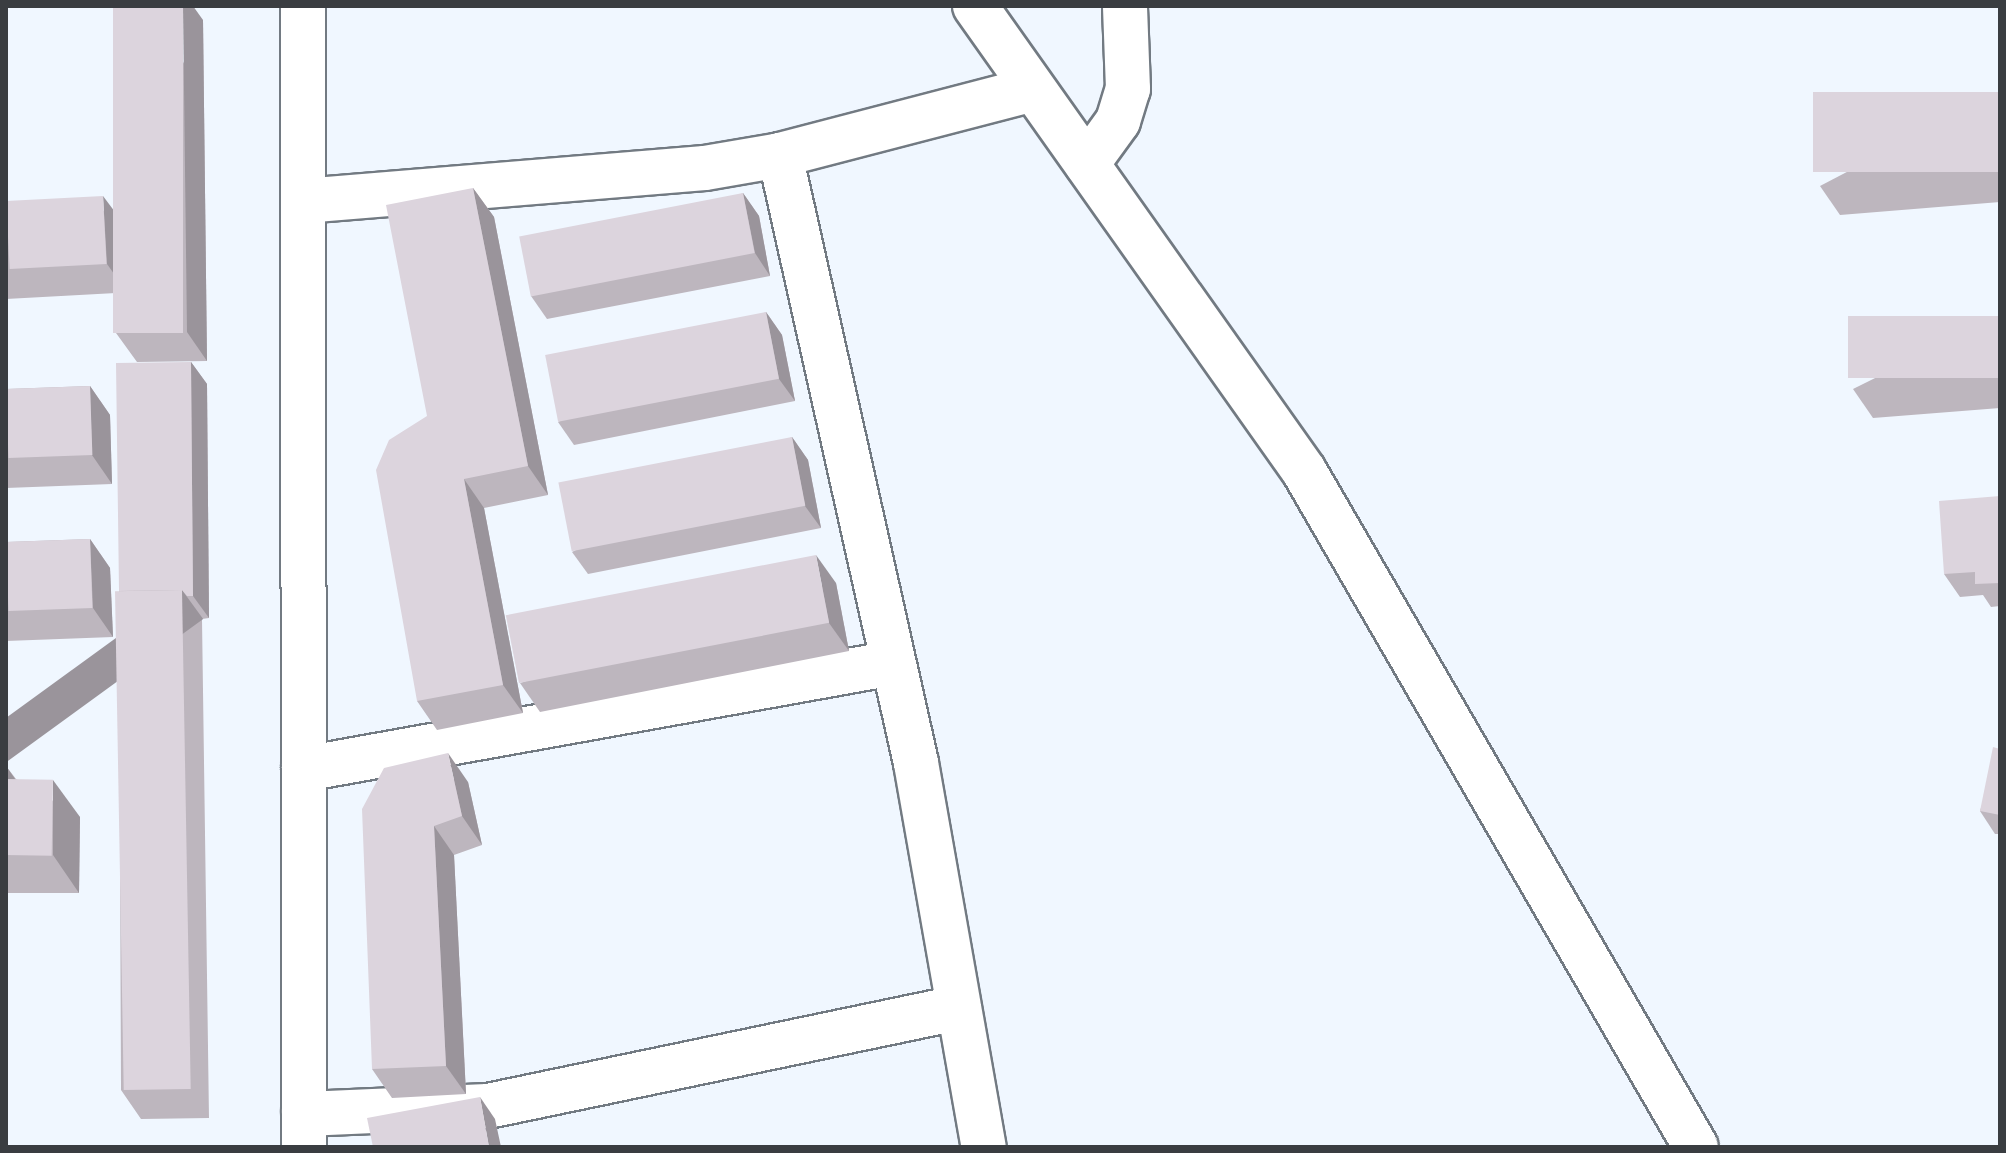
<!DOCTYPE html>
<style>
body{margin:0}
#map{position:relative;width:2006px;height:1153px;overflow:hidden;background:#f0f7ff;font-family:"Exo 2",sans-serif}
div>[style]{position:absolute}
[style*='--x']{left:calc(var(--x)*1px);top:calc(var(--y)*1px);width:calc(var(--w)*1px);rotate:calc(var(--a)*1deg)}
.roads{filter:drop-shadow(2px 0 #727a82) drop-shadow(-2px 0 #727a82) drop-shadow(0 2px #727a82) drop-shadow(0 -2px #727a82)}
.minor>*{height:44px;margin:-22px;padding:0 22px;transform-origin:22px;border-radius:22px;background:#fff}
.wall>*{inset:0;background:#bdb6be}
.shaded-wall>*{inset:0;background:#9a949b;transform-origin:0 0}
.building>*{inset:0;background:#dcd4dd;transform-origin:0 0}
span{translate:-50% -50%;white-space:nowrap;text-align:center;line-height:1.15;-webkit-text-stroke:8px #f0f7ff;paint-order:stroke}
.frame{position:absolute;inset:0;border:8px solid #3a3d41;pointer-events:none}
</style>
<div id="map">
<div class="roads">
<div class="minor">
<div style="--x:303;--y:6;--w:1141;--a:89.95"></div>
<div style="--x:975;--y:6;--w:570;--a:54.72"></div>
<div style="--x:1304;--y:471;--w:781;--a:59.89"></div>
<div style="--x:780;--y:155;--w:623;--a:77.39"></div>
<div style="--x:916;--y:763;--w:390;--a:80"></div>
<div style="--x:1087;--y:164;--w:53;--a:-54.2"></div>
<div style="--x:1118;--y:121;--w:34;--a:-73"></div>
<div style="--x:1128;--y:89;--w:83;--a:-92.1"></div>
<div style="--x:303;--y:201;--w:403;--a:-4.7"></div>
<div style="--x:705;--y:168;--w:76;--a:-9.8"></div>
<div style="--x:780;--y:155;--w:261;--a:-14.6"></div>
<div style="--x:304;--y:769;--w:598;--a:-10.2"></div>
<div style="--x:304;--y:1114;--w:184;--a:-2.5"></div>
<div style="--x:488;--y:1106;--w:481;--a:-11.8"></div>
</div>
</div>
<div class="wall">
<div style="clip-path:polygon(203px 20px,207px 361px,137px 362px,116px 333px,116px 293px,6px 299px,6px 201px,115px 212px)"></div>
<div style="clip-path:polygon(2000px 92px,2000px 202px,1840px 215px,1820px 186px)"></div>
<div style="clip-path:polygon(473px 188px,494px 217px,548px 495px,484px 508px,523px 713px,437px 730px,417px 701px)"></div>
<div style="clip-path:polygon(743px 193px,759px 216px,770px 276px,547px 319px,531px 296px)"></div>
<div style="clip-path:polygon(766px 312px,782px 335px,795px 401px,574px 445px,558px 422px)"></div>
<div style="clip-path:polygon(2000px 316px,2000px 408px,1873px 418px,1853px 389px)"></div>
<div style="clip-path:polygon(191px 362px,207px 384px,209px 618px,202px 619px,209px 1118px,141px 1119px,121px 1090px,119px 591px)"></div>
<div style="clip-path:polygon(90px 386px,110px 415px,112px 484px,6px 488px,6px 389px)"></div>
<div style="clip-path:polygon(792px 437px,808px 460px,821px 528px,588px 574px,572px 552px)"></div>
<div style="clip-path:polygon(2000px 496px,2000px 606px,1991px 607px,1983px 595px,1960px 597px,1944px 574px)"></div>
<div style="clip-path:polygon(90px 539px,110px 568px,113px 637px,6px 641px,6px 542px)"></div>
<div style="clip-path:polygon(836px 583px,849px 651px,540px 712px,520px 683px)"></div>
<div style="clip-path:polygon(2000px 749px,2000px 834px,1995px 834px,1980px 811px)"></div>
<div style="clip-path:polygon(6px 766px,16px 779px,80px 817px,79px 893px,6px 893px)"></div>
<div style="clip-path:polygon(384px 768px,468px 782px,482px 845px,454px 855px,466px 1094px,392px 1098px,372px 1069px)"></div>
</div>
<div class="shaded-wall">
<div style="clip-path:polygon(183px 6px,193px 6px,203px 20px,207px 361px,187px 332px)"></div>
<div style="clip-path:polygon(473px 188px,494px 217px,548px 495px,528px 466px)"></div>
<div style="clip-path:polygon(743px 193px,759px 216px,770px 276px,755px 253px)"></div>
<div style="clip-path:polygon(103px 196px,124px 224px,127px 292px,107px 264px)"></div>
<div style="clip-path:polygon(766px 312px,782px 335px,795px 401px,779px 379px)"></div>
<div style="clip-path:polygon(191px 362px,207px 384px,209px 618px,193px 596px)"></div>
<div style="clip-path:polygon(90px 386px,110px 415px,112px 484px,92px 455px)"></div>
<div style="clip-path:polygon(792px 437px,808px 460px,821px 528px,805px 506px)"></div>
<div style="clip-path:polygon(464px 479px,484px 508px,523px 713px,503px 685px)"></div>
<div style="clip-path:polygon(90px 539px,110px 568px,113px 637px,93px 608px)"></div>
<div style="clip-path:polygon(816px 555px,836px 583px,849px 651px,829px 623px)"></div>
<div style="left:182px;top:590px;width:36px;height:499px;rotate:54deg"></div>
<div style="clip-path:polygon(448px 753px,468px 782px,482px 845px,462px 816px)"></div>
<div style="clip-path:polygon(6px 766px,29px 799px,6px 784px)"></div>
<div style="clip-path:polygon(53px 780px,80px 817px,79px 893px,53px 855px)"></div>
<div style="clip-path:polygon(434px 826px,454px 855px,466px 1094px,446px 1066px)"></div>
<div style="clip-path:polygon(480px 1097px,495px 1119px,501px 1147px,489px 1147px)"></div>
</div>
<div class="building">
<div style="left:113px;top:6px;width:70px;height:327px"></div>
<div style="left:2000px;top:92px;width:80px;height:187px;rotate:90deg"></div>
<div style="clip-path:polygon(473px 188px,528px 466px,464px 479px,503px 685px,417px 701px,376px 470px,389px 440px,427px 416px,386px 205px)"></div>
<div style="left:743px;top:193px;width:61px;height:228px;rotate:79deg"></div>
<div style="left:103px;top:196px;width:68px;height:97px;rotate:87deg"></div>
<div style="left:766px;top:312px;width:68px;height:225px;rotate:79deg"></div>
<div style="left:2000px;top:316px;width:62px;height:152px;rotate:90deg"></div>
<div style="clip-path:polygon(191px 362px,193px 596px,187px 596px,182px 590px,119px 591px,116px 363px)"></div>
<div style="left:90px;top:386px;width:69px;height:84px;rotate:88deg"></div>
<div style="left:792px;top:437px;width:70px;height:238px;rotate:79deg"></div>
<div style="clip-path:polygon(2000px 496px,2000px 583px,1975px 584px,1975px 572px,1944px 574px,1939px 501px)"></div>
<div style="left:90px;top:539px;width:69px;height:84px;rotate:88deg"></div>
<div style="left:816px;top:555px;width:69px;height:316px;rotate:79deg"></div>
<div style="left:182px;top:590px;width:499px;height:67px;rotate:89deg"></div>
<div style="clip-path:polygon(1993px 747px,2000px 749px,2000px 815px,1980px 811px)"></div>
<div style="clip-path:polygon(448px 753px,462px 816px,434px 826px,446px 1066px,372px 1069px,362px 809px,384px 768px)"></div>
<div style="left:6px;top:779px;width:47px;height:76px;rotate:1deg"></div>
<div style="clip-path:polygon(480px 1097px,489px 1147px,373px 1147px,367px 1118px)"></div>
</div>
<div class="frame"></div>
</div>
